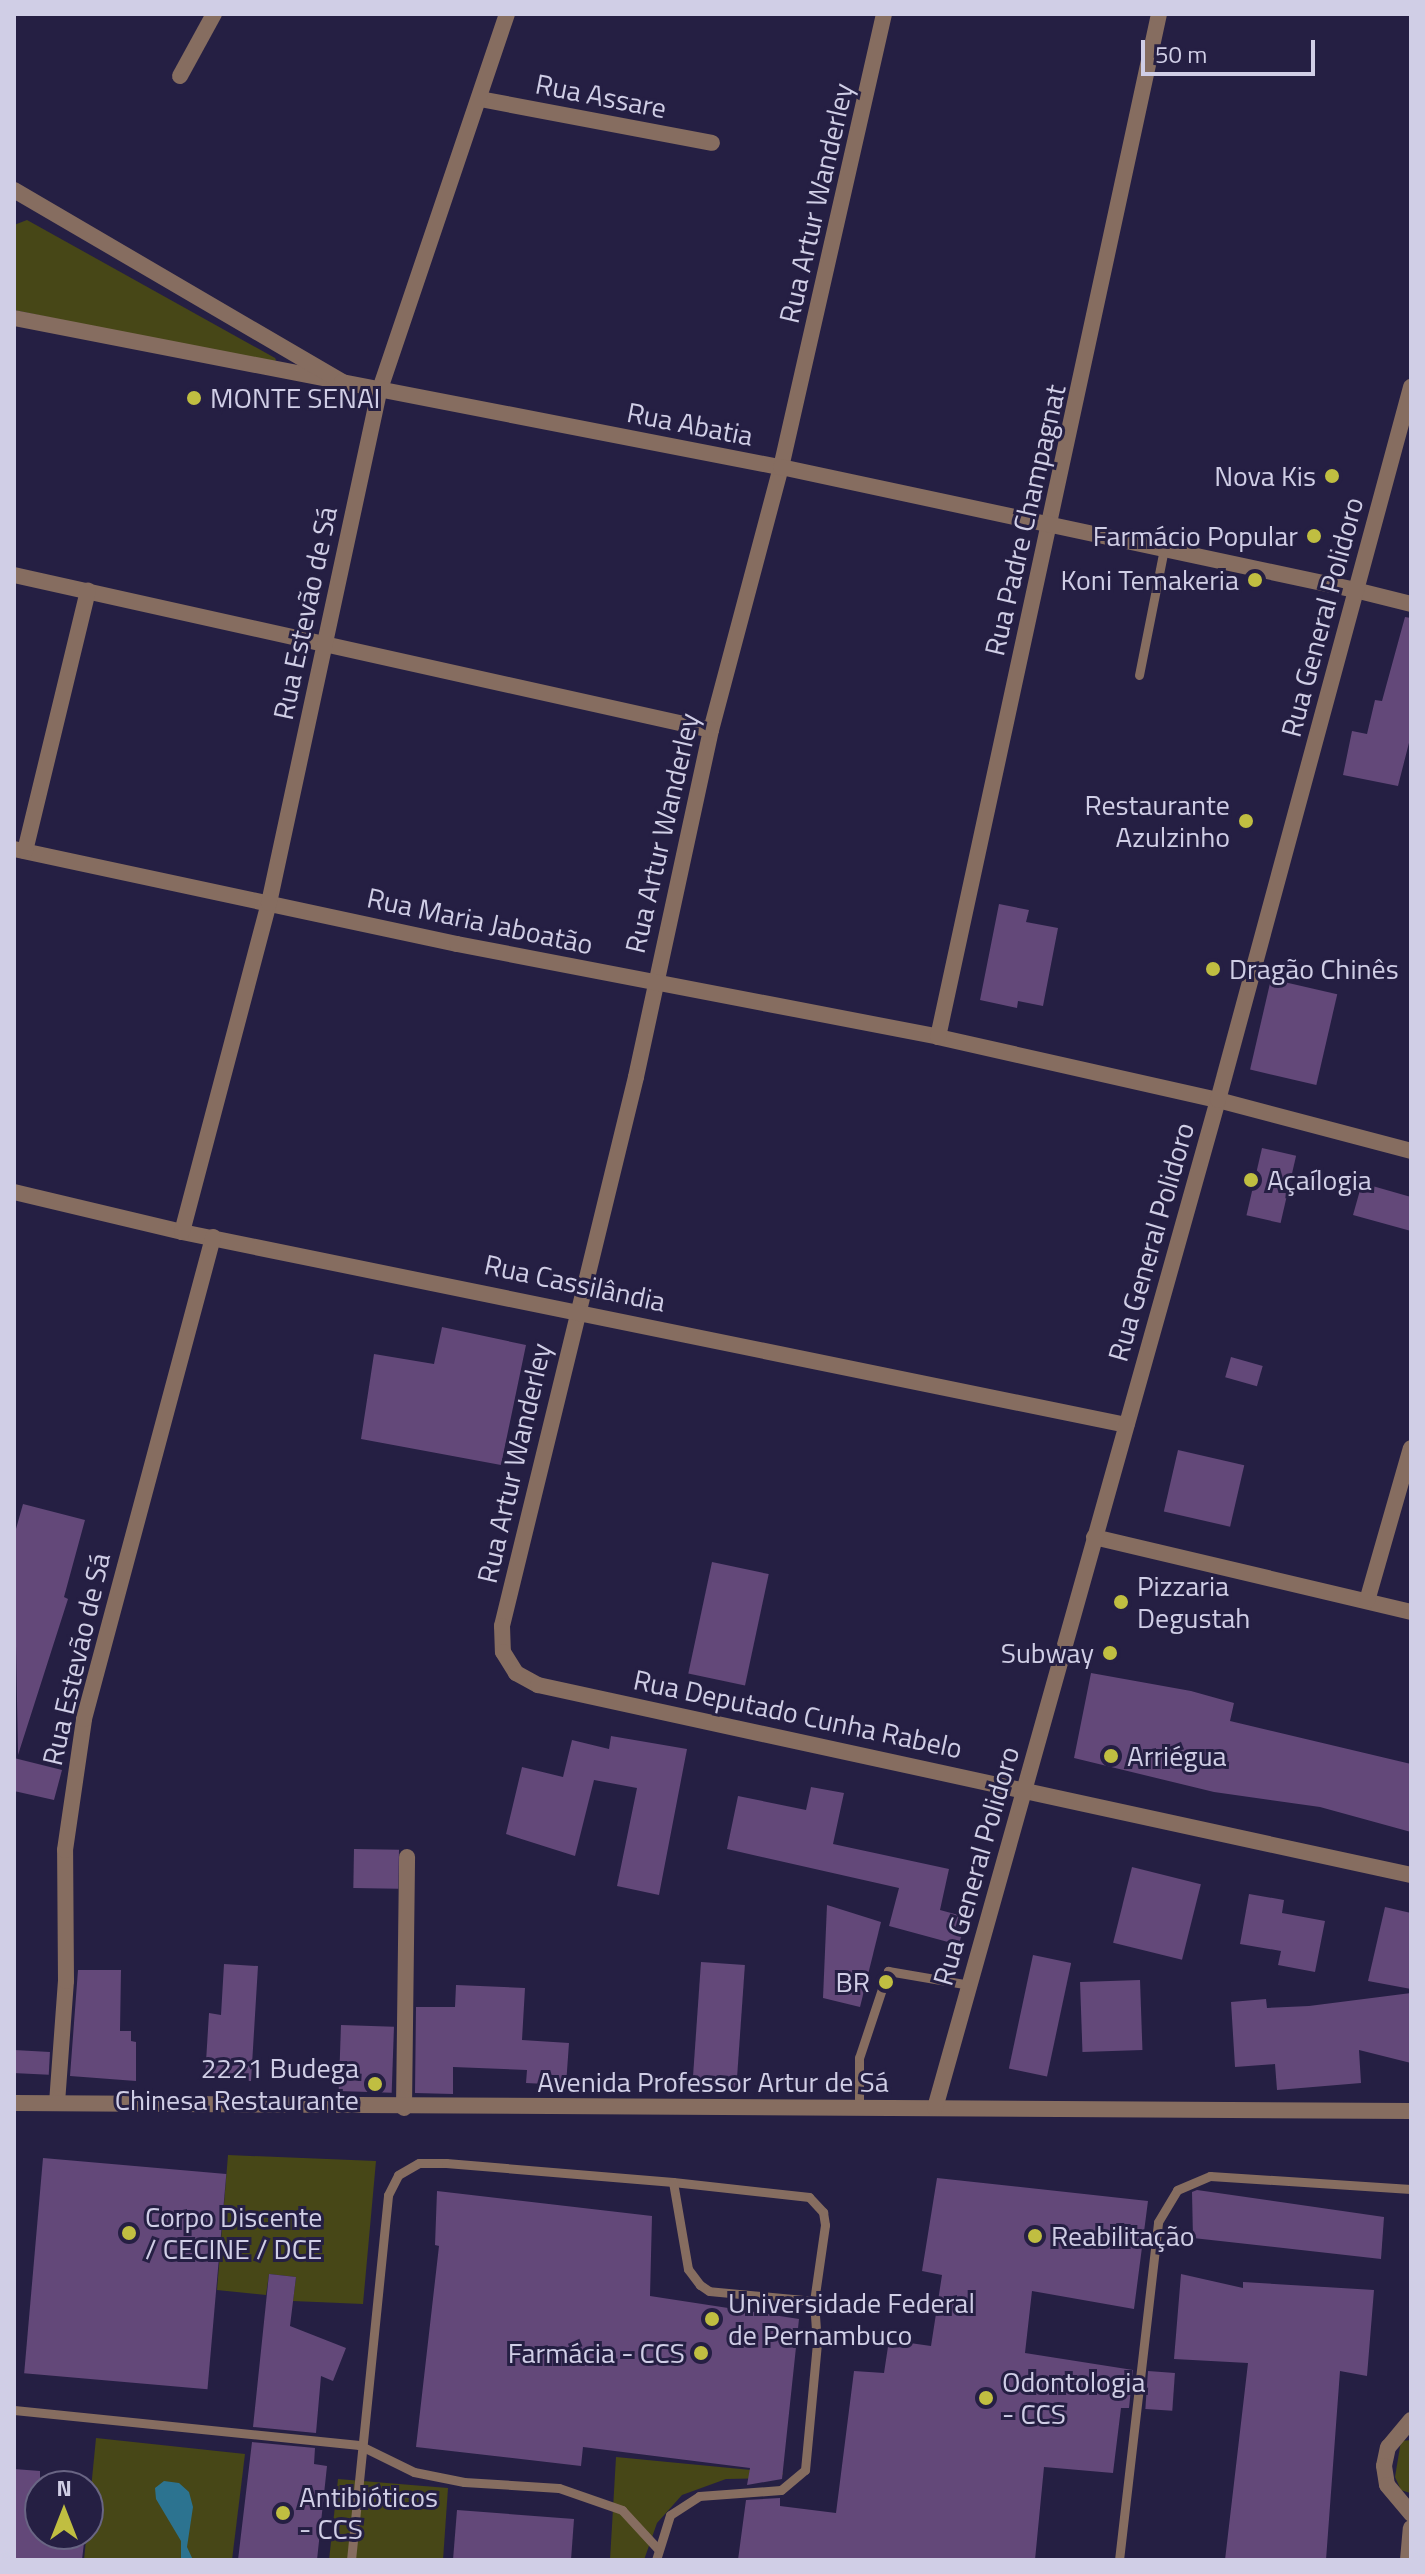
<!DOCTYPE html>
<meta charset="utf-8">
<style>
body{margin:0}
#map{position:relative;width:1425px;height:2574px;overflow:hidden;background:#251f43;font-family:"Titillium Web",sans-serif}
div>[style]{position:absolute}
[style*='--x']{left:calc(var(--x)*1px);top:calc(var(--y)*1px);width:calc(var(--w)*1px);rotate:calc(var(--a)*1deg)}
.green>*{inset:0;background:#474717}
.water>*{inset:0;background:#2c7390}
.building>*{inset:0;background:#634879;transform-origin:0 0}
.service>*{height:9px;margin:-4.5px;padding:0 4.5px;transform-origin:4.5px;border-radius:4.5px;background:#866d60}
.minor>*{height:16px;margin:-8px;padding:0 8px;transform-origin:8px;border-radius:8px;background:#866d60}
.tertiary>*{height:16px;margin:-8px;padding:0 8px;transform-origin:8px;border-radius:8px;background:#866d60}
.dots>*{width:22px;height:22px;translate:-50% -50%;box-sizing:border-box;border:4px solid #251f43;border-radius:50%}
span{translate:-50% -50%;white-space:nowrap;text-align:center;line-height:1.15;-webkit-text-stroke:6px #251f43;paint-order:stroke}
.street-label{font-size:28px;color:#d0cee6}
.poi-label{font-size:28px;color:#d0cee6}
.left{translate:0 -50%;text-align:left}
.right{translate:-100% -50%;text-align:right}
.frame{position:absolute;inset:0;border:16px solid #d0cee6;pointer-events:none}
.north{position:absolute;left:24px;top:2470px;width:80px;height:80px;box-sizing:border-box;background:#251f43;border:2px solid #696584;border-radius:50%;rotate:0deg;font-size:22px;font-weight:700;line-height:32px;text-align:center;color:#d0cee6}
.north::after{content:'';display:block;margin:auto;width:28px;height:36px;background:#c0be41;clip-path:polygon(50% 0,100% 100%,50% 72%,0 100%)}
.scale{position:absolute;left:1141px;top:40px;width:174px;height:36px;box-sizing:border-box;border:4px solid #d0cee6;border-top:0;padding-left:10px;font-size:24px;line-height:28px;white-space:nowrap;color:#d0cee6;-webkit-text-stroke:6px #251f43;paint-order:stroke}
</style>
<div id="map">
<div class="green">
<div style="clip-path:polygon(27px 220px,275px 358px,276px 360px,273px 364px,14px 310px,14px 225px)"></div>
<div style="clip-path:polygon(228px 2155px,376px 2161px,363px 2304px,293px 2301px,296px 2277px,269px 2274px,266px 2295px,217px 2290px)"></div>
<div style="clip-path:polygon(96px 2438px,245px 2454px,232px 2560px,84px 2560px)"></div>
<div style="clip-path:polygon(1411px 2440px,1411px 2492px,1410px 2493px,1401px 2490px,1395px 2477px,1401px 2441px)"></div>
<div style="clip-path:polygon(616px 2457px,783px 2473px,781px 2478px,726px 2479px,682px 2495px,657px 2523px,644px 2560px,610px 2560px)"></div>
<div style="clip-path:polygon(338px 2479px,448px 2488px,443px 2560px,329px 2560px)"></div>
</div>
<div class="water">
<div style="clip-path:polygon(164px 2481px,179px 2483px,189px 2492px,193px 2507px,187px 2547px,193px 2560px,181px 2560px,181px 2541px,156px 2499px,155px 2488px)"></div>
</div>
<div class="building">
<div style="clip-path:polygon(1405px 617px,1411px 618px,1411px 735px,1398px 786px,1343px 775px,1352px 731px,1367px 734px,1375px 700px,1382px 701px)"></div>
<div style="clip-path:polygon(999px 904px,1029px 910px,1026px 922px,1058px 928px,1043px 1006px,1018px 1001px,1017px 1008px,980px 1000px)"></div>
<div style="left:1271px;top:979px;width:68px;height:93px;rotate:13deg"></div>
<div style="left:1262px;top:1148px;width:35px;height:69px;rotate:13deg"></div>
<div style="clip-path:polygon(1362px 1183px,1411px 1197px,1411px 1231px,1353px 1215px)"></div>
<div style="clip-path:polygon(442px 1327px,526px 1345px,501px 1465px,361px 1439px,374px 1354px,434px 1364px)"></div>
<div style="left:1231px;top:1357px;width:33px;height:21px;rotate:16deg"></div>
<div style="left:1178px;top:1450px;width:68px;height:63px;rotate:13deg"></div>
<div style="clip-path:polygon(23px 1504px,85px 1520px,64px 1597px,68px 1599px,18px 1755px,14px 1536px)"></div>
<div style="left:712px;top:1562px;width:58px;height:114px;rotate:12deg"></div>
<div style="clip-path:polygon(1091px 1673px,1191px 1691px,1234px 1703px,1230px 1721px,1411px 1764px,1411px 1832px,1320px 1807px,1214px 1792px,1074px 1758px)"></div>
<div style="clip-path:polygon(611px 1736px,687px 1749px,659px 1895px,617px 1886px,637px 1788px,594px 1780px,575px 1856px,506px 1834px,522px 1767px,563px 1777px,572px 1740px,609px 1749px)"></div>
<div style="clip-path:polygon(14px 1758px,62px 1770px,54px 1800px,14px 1791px)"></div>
<div style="clip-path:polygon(811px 1787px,844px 1793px,833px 1844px,949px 1869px,940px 1910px,966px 1917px,959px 1945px,889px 1926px,899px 1888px,727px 1849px,738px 1796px,806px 1810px)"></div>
<div style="left:354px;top:1849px;width:45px;height:39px;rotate:1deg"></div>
<div style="left:1132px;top:1867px;width:71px;height:78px;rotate:14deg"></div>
<div style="clip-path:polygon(1249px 1894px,1284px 1900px,1282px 1913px,1325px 1921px,1315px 1972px,1278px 1965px,1281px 1951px,1240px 1944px)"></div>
<div style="clip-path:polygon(827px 1905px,881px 1922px,860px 2007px,823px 1998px)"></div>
<div style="clip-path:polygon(1385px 1907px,1411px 1913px,1411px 1989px,1368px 1981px)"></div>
<div style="left:1033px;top:1955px;width:39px;height:116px;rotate:12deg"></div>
<div style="left:701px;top:1962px;width:44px;height:124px;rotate:4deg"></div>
<div style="clip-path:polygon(224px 1964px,258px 1966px,251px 2081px,205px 2078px,209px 2013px,221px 2015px)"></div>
<div style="clip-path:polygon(78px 1970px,121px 1970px,120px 2031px,131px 2031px,131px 2041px,136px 2042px,136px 2081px,70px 2076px)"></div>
<div style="left:1140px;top:1980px;width:70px;height:60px;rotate:88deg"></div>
<div style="clip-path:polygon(456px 1985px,525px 1988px,522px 2040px,569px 2043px,566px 2085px,526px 2083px,527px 2070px,453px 2067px,453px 2094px,415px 2093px,416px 2007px,455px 2007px)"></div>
<div style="clip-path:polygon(1411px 1993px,1411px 2063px,1359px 2050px,1361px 2083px,1277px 2090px,1275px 2064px,1235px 2067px,1231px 2002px,1266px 1999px,1267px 2008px,1309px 2006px)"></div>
<div style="left:341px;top:2025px;width:53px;height:66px;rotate:2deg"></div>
<div style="left:14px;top:2050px;width:36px;height:23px;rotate:3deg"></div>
<div style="left:43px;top:2158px;width:184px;height:216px;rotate:5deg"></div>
<div style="clip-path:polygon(937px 2178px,1148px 2201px,1134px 2309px,1032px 2291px,1025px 2353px,1133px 2370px,1129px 2408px,1121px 2408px,1113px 2473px,1044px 2467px,1035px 2560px,738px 2560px,746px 2500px,780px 2498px,780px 2506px,836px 2513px,854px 2371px,884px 2373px,889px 2340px,931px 2346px,942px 2275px,922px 2271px)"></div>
<div style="clip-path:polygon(1197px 2190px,1384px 2217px,1381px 2259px,1193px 2238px,1192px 2192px)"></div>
<div style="clip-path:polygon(437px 2191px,652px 2216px,650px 2296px,799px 2319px,782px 2479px,747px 2485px,750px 2468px,583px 2447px,581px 2466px,416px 2447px,439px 2246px,435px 2245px)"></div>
<div style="clip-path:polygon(269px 2274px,296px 2277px,290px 2326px,346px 2348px,333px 2381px,321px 2376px,316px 2433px,253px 2427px)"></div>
<div style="clip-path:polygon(1181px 2274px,1243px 2288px,1243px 2282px,1374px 2290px,1367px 2376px,1340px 2371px,1326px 2560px,1225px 2560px,1248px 2363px,1174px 2359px)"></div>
<div style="left:1148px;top:2371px;width:27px;height:38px;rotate:4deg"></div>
<div style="clip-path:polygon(252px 2442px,315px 2448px,314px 2464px,327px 2466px,317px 2560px,238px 2560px)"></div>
<div style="clip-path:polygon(14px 2469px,40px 2471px,40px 2534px,85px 2534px,82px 2560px,14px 2560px)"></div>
<div style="clip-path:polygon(457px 2510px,574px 2519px,571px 2560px,453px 2560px)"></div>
</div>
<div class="service">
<div style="--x:1139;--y:675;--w:128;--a:-78.8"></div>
<div style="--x:859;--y:2109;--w:51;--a:-90"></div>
<div style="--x:859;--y:2058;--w:92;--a:-71.6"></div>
<div style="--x:888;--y:1971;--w:83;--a:9.7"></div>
<div style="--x:14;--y:2410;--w:347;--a:5.8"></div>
<div style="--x:359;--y:2445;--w:61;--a:26.1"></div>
<div style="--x:414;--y:2472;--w:51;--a:11.3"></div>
<div style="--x:464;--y:2482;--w:95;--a:3.6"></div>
<div style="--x:559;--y:2488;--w:67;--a:19.2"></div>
<div style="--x:622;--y:2510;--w:53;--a:47.3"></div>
<div style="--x:351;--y:2560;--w:367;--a:-84.2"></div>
<div style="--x:388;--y:2195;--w:22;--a:-63"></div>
<div style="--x:398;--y:2175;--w:24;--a:-30"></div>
<div style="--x:419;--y:2163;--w:27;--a:0"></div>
<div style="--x:446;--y:2163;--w:228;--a:4.8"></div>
<div style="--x:673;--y:2182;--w:137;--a:6.3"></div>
<div style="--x:809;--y:2197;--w:21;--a:47"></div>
<div style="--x:823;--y:2212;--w:13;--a:81"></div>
<div style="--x:825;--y:2225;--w:77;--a:98.2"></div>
<div style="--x:814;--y:2301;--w:105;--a:-174.6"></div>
<div style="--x:709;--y:2291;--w:11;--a:-146"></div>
<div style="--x:700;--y:2285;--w:20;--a:-127"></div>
<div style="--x:688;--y:2269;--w:88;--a:-99.8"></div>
<div style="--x:656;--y:2560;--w:47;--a:-72.7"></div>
<div style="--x:670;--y:2515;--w:35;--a:-33"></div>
<div style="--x:699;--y:2496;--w:82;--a:-4.2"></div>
<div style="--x:781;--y:2490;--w:31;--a:-40"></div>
<div style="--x:805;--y:2470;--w:127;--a:-84.6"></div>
<div style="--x:817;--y:2344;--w:43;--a:-94"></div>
<div style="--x:1119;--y:2560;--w:340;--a:-83.4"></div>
<div style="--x:1158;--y:2222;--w:37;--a:-59"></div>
<div style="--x:1177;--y:2190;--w:36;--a:-23"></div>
<div style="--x:1210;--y:2176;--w:201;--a:3.7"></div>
</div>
<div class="minor">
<div style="--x:884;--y:14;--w:465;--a:102.8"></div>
<div style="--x:781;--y:467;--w:272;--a:104.9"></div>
<div style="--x:711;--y:730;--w:355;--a:102.2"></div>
<div style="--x:636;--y:1077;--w:565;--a:103.72"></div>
<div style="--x:502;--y:1626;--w:26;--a:88"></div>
<div style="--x:503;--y:1652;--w:25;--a:58"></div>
<div style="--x:516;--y:1673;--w:25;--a:29"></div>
<div style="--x:538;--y:1685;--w:893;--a:12.28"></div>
<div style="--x:180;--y:76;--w:71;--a:-61.3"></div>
<div style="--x:480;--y:99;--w:236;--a:10.7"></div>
<div style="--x:14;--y:318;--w:330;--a:11"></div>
<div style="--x:14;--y:575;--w:714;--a:12.54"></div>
<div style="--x:1355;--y:590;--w:58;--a:14"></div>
<div style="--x:14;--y:849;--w:453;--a:12.1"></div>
<div style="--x:457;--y:944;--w:490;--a:10.9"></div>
<div style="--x:938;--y:1037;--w:287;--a:12.7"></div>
<div style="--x:1218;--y:1100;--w:200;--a:14.8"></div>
<div style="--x:25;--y:851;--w:268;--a:-76.4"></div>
<div style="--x:938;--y:1037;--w:1047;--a:-77.81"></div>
<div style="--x:14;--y:1192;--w:173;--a:13.4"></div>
<div style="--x:182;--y:1232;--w:964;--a:11.55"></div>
<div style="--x:182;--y:1232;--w:340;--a:-75.2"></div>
<div style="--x:269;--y:903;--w:523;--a:-77.85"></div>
<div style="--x:379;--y:392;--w:399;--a:-71.3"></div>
<div style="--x:1094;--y:1537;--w:326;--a:13.3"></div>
<div style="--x:1367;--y:1601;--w:159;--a:-74"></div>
<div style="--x:57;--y:2103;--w:122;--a:-85.8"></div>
<div style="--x:66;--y:1981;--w:131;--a:-90.4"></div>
<div style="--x:65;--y:1850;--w:132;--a:-81.7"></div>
<div style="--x:84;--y:1719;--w:499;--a:-75"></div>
<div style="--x:404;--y:2108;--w:251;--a:-89.3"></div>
</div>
<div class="tertiary">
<div style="--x:14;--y:190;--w:380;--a:30.3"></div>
<div style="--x:342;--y:382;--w:447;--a:11"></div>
<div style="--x:781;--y:467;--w:587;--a:12.09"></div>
<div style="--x:14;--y:2103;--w:1397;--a:0.33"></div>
<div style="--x:935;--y:2108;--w:1047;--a:-74.32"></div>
<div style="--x:1218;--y:1100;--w:739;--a:-74.85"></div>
<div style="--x:1411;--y:2420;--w:35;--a:130"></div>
<div style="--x:1388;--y:2447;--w:19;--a:102"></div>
<div style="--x:1384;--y:2466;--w:19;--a:81"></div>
<div style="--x:1387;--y:2485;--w:38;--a:50"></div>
<div style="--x:1408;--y:2560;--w:32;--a:-85"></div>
</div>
<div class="dots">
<div style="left:194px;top:398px;background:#c0be41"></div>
<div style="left:1332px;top:476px;background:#c0be41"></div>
<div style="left:1314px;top:536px;background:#c0be41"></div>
<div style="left:1255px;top:580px;background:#c0be41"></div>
<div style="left:1246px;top:821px;background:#c0be41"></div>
<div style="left:1213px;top:969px;background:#c0be41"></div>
<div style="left:1251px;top:1180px;background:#c0be41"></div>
<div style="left:1121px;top:1602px;background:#c0be41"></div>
<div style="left:1110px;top:1653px;background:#c0be41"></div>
<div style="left:1111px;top:1756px;background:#c0be41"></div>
<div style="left:886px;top:1982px;background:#c0be41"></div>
<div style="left:375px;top:2084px;background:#c0be41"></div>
<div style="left:129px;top:2233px;background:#c0be41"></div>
<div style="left:1035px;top:2236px;background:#c0be41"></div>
<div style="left:712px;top:2319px;background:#c0be41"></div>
<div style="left:701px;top:2353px;background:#c0be41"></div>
<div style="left:986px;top:2398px;background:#c0be41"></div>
<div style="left:283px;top:2513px;background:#c0be41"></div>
</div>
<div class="street-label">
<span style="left:601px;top:96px;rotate:11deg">Rua Assare</span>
<span style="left:816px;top:203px;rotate:-77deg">Rua Artur Wanderley</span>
<span style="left:690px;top:424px;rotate:11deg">Rua Abatia</span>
<span style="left:1025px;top:520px;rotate:-77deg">Rua Padre Champagnat</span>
<span style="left:305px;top:613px;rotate:-78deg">Rua Estevão de Sá</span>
<span style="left:1322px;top:617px;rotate:-75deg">Rua General Polidoro</span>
<span style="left:662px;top:833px;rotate:-77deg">Rua Artur Wanderley</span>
<span style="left:480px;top:921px;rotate:12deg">Rua Maria Jaboatão</span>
<span style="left:1151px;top:1242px;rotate:-74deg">Rua General Polidoro</span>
<span style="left:575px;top:1283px;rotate:12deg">Rua Cassilândia</span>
<span style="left:514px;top:1463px;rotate:-77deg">Rua Artur Wanderley</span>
<span style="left:76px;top:1659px;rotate:-77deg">Rua Estevão de Sá</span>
<span style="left:798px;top:1714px;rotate:12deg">Rua Deputado Cunha Rabelo</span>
<span style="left:976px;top:1866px;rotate:-74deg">Rua General Polidoro</span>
<span style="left:713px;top:2082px">Avenida Professor Artur de Sá</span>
</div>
<div class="poi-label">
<span class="left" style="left:210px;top:398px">MONTE SENAI</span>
<span class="right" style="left:1316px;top:476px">Nova Kis</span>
<span class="right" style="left:1298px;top:536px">Farmácio Popular</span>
<span class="right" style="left:1239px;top:580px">Koni Temakeria</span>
<span class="right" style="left:1230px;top:821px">Restaurante<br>Azulzinho</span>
<span class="left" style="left:1229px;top:969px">Dragão Chinês</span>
<span class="left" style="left:1267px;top:1180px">Açaílogia</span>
<span class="left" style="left:1137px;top:1602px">Pizzaria<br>Degustah</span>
<span class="right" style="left:1094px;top:1653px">Subway</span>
<span class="left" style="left:1127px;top:1756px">Arriégua</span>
<span class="right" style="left:870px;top:1982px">BR</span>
<span class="right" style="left:359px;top:2084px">2221 Budega<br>Chinesa Restaurante</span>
<span class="left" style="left:145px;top:2233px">Corpo Discente<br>/ CECINE / DCE</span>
<span class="left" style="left:1051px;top:2236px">Reabilitação</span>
<span class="left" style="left:728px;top:2319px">Universidade Federal<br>de Pernambuco</span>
<span class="right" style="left:685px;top:2353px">Farmácia - CCS</span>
<span class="left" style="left:1002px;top:2398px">Odontologia<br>- CCS</span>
<span class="left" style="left:299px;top:2513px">Antibióticos<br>- CCS</span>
</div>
<div class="frame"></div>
<div class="north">N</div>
<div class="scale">50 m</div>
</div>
